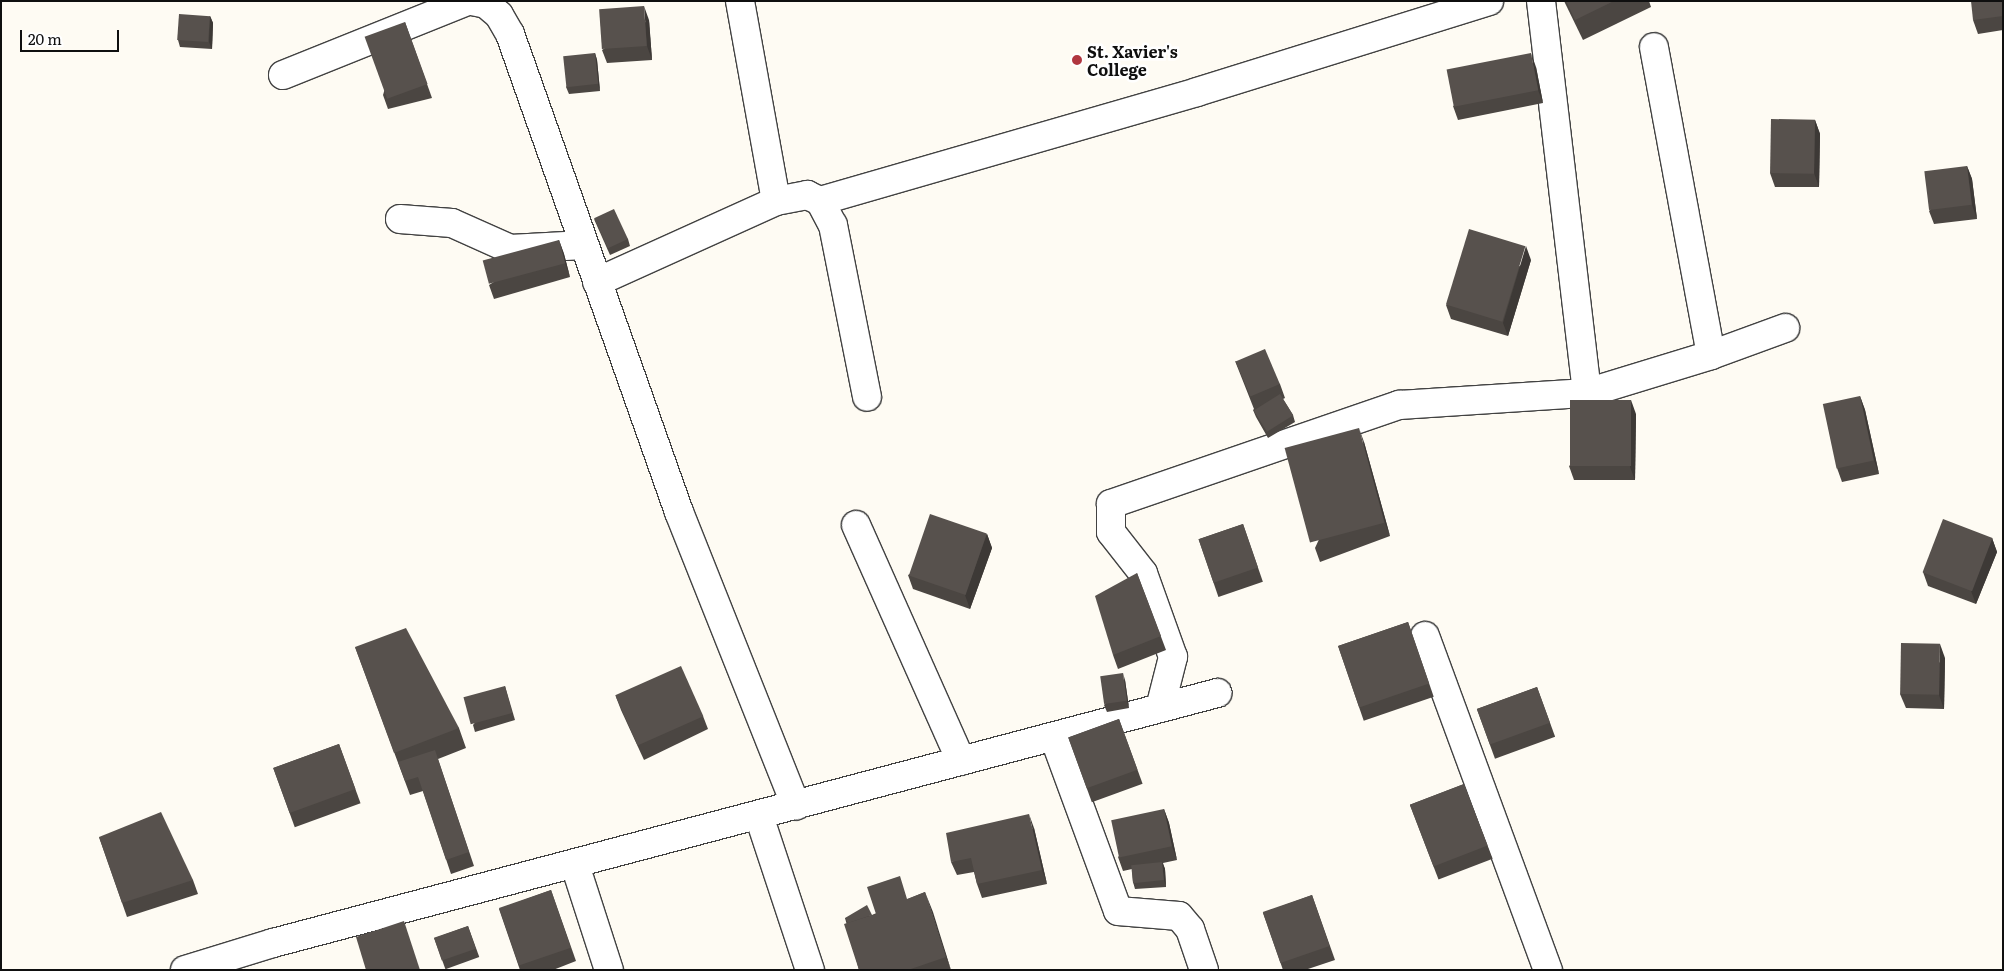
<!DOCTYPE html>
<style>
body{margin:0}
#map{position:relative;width:2004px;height:971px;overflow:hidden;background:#fefbf3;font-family:Literata,serif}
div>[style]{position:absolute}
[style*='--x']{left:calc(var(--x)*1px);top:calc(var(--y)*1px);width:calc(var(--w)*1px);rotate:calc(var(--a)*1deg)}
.roads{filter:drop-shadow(1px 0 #424242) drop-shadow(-1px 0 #424242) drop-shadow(0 1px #424242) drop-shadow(0 -1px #424242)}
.street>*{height:28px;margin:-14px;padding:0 14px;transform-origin:14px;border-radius:14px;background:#fff}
.wall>*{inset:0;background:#4b4642;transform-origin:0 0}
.shaded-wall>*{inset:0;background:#3d3936}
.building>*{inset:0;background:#57514d;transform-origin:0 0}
.dots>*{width:14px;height:14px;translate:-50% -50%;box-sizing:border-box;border:2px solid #fff;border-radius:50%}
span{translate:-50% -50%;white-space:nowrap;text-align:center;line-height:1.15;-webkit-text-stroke:5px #fff;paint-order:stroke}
.poi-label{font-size:16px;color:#0f0f0f;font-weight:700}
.left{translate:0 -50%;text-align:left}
.frame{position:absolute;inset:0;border:2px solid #0f0f0f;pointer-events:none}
.scale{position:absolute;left:20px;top:30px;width:99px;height:22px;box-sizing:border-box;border:2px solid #0f0f0f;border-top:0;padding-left:6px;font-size:15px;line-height:18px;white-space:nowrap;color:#0f0f0f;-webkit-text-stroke:4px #fff;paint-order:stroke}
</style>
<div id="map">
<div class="roads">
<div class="street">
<div style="--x:472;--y:1;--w:14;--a:12"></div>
<div style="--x:486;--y:4;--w:17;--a:40"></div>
<div style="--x:499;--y:15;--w:22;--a:60"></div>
<div style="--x:510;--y:34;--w:507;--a:70.53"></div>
<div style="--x:679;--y:512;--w:316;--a:68.3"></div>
<div style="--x:740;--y:1;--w:203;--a:79.8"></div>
<div style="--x:1541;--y:1;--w:395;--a:83.3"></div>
<div style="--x:283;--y:75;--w:198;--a:-21.9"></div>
<div style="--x:820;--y:201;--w:392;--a:-16.1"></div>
<div style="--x:1197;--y:92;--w:306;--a:-17.3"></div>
<div style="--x:400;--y:219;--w:52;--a:4.4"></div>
<div style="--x:452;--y:223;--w:64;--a:24.1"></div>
<div style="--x:510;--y:249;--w:74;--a:-3.1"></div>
<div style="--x:597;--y:282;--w:196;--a:-24.3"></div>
<div style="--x:776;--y:201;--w:32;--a:-11"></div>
<div style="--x:807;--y:195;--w:14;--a:25"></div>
<div style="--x:820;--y:201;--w:27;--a:62"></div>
<div style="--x:833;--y:225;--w:175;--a:78.8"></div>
<div style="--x:1711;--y:355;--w:79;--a:-20"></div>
<div style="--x:856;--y:525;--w:258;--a:66"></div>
<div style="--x:1425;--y:636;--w:356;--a:69.8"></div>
<div style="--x:1160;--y:708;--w:53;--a:-75.7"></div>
<div style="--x:1173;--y:657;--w:89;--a:-109.7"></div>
<div style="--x:1143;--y:573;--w:52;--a:-128"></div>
<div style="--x:1111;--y:532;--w:28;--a:-90"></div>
<div style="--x:1111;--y:504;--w:305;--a:-19"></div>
<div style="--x:1399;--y:405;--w:188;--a:-3.7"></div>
<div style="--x:1587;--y:393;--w:130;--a:-17"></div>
<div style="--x:1711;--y:355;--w:313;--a:-100.5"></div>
<div style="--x:1054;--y:737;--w:185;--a:69.8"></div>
<div style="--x:1118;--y:911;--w:61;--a:4.7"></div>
<div style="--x:1179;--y:916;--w:17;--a:50"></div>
<div style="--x:1190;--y:929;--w:43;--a:71.1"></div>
<div style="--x:759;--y:816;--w:162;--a:71.7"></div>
<div style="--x:575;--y:865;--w:110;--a:72.1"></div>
<div style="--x:185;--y:970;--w:92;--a:-17.1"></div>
<div style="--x:273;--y:943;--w:977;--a:-14.83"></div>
</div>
</div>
<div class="wall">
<div style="clip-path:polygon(1564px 1px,1649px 1px,1651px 7px,1583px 40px)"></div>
<div style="clip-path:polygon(2003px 1px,2003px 30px,1978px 34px,1973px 20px)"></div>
<div style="clip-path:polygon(210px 16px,213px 23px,212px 49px,180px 47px,178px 40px)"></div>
<div style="clip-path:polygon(649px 20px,652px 60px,607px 63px,602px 50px)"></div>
<div style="clip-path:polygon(405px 22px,432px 98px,388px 109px,383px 95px)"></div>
<div style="clip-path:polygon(595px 53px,597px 60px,600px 91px,569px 94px,566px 87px)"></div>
<div style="clip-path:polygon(1536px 67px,1543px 103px,1458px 120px,1453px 106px)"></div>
<div style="clip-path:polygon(1815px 120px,1820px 134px,1819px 187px,1775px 187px,1770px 173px)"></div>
<div style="clip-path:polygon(1967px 166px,1972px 179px,1977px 219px,1934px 224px,1929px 211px)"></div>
<div style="clip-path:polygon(594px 219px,628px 239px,630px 246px,610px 255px)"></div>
<div style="clip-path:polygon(559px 240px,564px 254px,570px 277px,494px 299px,489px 285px)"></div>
<div style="clip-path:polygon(1531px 260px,1508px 336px,1451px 319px,1446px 305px)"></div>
<div style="clip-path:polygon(1235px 361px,1280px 384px,1285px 398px,1283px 399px,1293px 415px,1295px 422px,1268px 438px,1256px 417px,1253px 410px,1254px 409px)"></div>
<div style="clip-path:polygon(1860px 396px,1865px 410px,1879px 474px,1842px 482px,1837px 468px)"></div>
<div style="clip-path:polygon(1636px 414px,1635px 480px,1574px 480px,1569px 466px)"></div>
<div style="clip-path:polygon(1364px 442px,1390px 536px,1320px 562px,1315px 548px)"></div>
<div style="left:1243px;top:524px;width:61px;height:47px;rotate:71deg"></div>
<div style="clip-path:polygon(987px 534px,992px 548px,970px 609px,913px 589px,908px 575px)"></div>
<div style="clip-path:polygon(1992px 538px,1997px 552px,1976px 604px,1928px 586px,1923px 572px)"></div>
<div style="clip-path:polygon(1137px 573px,1166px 650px,1118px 669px,1113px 655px)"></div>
<div style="left:1408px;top:622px;width:79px;height:74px;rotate:71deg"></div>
<div style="clip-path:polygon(355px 647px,459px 728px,466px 748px,438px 759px,474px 866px,451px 874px,423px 791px,410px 795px)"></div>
<div style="clip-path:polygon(1945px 658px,1944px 709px,1906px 708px,1900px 694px)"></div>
<div style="clip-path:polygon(1125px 680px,1129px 708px,1107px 712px,1104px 705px)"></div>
<div style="clip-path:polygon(505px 686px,515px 720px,475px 732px,473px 725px)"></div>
<div style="left:1537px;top:687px;width:53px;height:64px;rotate:70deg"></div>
<div style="clip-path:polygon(616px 697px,703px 716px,708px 729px,644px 760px,621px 710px)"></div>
<div style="left:1119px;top:719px;width:69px;height:54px;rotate:70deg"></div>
<div style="left:339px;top:744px;width:63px;height:70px;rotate:70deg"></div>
<div style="left:1464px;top:784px;width:80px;height:58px;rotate:69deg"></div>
<div style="clip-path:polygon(1164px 809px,1169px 823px,1177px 860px,1163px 863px,1165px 869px,1166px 887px,1135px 889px,1133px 882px,1132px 869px,1123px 871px,1118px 857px)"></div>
<div style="clip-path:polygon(1034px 828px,1047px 884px,982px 898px,977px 884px,974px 872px,957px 875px,951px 862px)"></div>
<div style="clip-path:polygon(99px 837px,193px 880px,198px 894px,127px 917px)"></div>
<div style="clip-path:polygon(551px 890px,576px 961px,553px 970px,520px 970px,499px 909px)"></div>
<div style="clip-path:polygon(925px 892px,951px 970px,859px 970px,845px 918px,872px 915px,908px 899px)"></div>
<div style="clip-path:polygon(1312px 895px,1335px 960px,1305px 970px,1283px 970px,1263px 913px)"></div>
<div style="left:468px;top:926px;width:33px;height:36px;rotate:70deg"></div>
</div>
<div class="shaded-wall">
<div style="clip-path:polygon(644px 6px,649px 20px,652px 60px,647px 46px)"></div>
<div style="clip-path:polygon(210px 16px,213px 23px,212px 49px,209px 42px)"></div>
<div style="clip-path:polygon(595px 53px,597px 60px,600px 91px,598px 84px)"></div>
<div style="clip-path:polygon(1531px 53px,1536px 67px,1543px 103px,1538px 90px)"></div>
<div style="clip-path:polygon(1815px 120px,1820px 134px,1819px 187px,1814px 173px)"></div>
<div style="clip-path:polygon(1967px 166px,1972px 179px,1977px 219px,1972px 205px)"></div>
<div style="clip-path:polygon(559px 240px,564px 254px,570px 277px,565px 263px)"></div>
<div style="clip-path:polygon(1526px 246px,1531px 260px,1508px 336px,1503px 323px)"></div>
<div style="clip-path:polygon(1860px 396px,1865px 410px,1879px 474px,1874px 460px)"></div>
<div style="clip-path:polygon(1631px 400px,1636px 414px,1635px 480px,1630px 467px)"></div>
<div style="clip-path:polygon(1359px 428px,1364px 442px,1390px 536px,1385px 523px)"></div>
<div style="clip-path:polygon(987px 534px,992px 548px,970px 609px,965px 595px)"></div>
<div style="clip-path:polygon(1992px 538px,1997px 552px,1976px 604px,1971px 591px)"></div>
<div style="clip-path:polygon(1940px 644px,1945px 658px,1944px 709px,1939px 695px)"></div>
<div style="clip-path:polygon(1123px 673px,1125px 680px,1129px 708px,1127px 701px)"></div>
<div style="clip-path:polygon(1164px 809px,1169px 823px,1177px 860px,1172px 846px)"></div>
<div style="clip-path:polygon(1029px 814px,1034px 828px,1047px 884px,1042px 870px)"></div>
<div style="clip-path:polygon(1162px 862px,1165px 869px,1166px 887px,1164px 880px)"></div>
<div style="clip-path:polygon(925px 892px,933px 912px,951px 970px,946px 957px)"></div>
</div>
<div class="building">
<div style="clip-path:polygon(1566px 1px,1614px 1px,1575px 20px)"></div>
<div style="clip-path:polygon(1971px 1px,2003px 1px,2003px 16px,1973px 20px)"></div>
<div style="left:644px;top:6px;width:40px;height:45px;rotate:86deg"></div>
<div style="left:179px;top:14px;width:31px;height:26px;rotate:4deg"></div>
<div style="left:405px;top:22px;width:66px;height:43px;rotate:70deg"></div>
<div style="left:595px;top:53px;width:31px;height:32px;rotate:84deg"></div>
<div style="left:1531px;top:53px;width:38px;height:86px;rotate:79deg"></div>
<div style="left:1771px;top:119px;width:44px;height:54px;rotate:1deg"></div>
<div style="left:1967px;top:166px;width:39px;height:43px;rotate:83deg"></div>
<div style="left:614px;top:209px;width:33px;height:22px;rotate:65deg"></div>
<div style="left:1469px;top:229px;width:59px;height:79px;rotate:17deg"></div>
<div style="left:559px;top:240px;width:24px;height:79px;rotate:75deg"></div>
<div style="left:1265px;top:349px;width:38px;height:32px;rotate:67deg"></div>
<div style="left:1280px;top:394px;width:25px;height:31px;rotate:58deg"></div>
<div style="left:1860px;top:396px;width:66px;height:38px;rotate:78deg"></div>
<div style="left:1570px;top:400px;width:61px;height:66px"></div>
<div style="left:1359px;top:428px;width:98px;height:77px;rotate:75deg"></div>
<div style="left:930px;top:514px;width:60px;height:65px;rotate:19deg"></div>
<div style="left:1943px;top:519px;width:53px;height:57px;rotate:21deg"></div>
<div style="left:1243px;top:524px;width:46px;height:47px;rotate:71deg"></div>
<div style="clip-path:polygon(1137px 573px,1161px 636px,1113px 655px,1095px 596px)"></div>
<div style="left:1408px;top:622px;width:65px;height:74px;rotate:71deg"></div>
<div style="clip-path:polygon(406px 628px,459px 728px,394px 753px,355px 647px)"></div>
<div style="left:1901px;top:643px;width:39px;height:51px;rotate:1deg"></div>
<div style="left:681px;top:666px;width:55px;height:72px;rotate:66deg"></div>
<div style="left:1123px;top:673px;width:28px;height:23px;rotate:82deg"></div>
<div style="left:505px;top:686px;width:28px;height:43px;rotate:75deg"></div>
<div style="left:1537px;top:687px;width:38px;height:64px;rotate:70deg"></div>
<div style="left:1119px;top:719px;width:54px;height:54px;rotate:70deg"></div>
<div style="left:339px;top:744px;width:48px;height:70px;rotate:70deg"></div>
<div style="clip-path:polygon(435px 750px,469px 852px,446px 860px,418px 777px,405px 781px,398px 762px)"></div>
<div style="left:1464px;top:784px;width:66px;height:58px;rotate:69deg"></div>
<div style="left:1164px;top:809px;width:38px;height:54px;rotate:78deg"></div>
<div style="clip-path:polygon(161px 812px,193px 880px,122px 903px,99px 837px)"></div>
<div style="clip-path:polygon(1029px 814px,1042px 870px,977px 884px,971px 858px,951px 862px,946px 833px)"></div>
<div style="left:1162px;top:862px;width:18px;height:31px;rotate:84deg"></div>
<div style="clip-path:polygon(900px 876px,907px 899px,925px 892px,946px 957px,908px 970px,859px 970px,844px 924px,876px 914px,867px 887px)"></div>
<div style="left:551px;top:890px;width:61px;height:55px;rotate:71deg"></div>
<div style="left:1312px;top:895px;width:54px;height:52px;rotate:71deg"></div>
<div style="clip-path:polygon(867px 905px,872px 915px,848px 923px,845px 918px)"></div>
<div style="clip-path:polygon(404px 921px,420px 970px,366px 970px,356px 937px)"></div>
<div style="left:468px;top:926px;width:24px;height:36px;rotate:71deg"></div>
</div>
<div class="dots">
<div style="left:1077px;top:60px;background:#b0363f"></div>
</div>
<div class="poi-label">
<span class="left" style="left:1087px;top:60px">St. Xavier's<br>College</span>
</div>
<div class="frame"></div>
<div class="scale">20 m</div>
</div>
